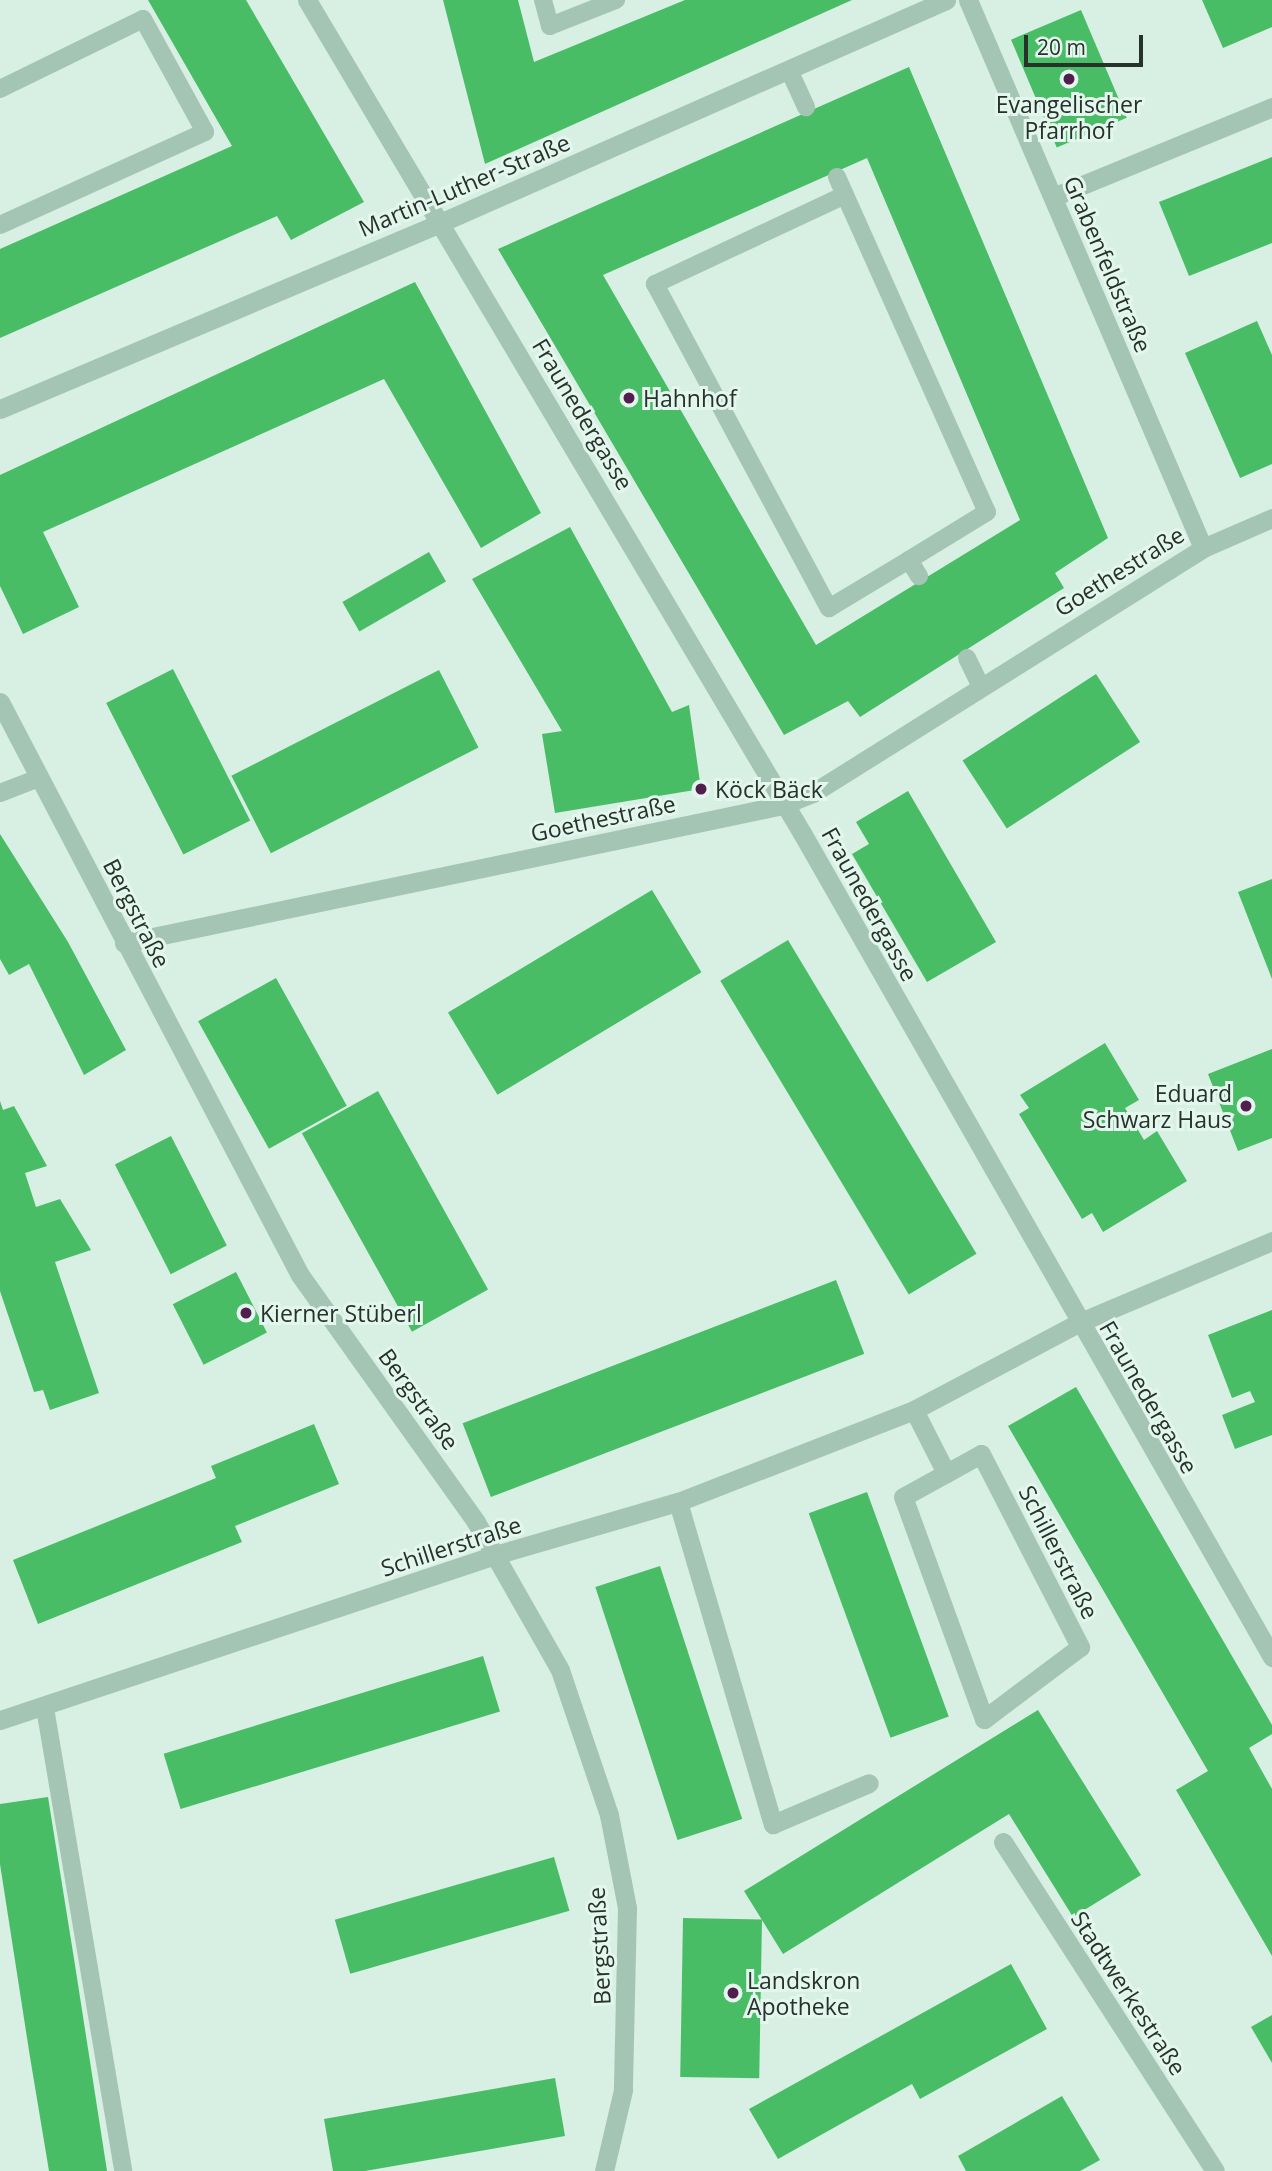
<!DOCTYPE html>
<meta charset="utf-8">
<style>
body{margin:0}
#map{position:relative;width:1272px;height:2171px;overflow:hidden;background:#d8efe4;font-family:"Open Sans",sans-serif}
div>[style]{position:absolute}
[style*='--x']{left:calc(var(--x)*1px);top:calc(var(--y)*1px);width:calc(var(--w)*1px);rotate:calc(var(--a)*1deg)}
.building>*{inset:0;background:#48bd65;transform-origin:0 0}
.service>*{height:18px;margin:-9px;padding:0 9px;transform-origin:9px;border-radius:9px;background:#a5c5b4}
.minor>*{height:19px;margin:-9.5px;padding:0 9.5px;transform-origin:9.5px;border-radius:9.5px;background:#a5c5b4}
.dots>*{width:19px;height:19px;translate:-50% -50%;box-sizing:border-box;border:4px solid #e4f7ee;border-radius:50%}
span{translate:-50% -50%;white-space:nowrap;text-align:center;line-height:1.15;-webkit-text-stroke:6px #e4f7ee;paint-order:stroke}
.poi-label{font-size:23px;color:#26322a}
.left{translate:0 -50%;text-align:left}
.right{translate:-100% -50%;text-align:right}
.street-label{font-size:23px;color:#26322a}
.scale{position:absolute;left:1024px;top:35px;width:119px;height:32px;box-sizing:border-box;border:4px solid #26322a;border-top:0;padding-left:9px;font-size:21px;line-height:24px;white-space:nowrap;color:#26322a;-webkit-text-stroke:5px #e4f7ee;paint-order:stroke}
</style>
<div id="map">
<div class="building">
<div style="clip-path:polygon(148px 0,246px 0,364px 202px,291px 240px,277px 216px,0 338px,0 249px,232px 146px)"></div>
<div style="clip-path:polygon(443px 0,518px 0,534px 62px,685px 0,852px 0,485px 164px)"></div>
<div style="clip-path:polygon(1202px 0,1272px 0,1272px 27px,1223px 48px)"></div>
<div style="left:1081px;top:10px;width:117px;height:76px;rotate:67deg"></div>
<div style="clip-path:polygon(evenodd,909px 67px,1108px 538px,1055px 573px,1064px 588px,860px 717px,848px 701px,784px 735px,498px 249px,909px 67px,867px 158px,1020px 520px,816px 645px,603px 275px,867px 158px)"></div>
<div style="clip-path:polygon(1272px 157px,1272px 243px,1189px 276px,1159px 202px)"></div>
<div style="clip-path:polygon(415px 282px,541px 513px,481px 548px,384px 379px,43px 532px,79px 607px,23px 634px,0 586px,0 475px)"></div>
<div style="clip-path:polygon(1257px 321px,1272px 355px,1272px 464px,1240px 478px,1185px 353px)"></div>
<div style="clip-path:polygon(570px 527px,672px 712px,689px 705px,701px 789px,555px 813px,542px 734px,562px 731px,472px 579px)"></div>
<div style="left:429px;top:552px;width:34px;height:100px;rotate:60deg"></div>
<div style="left:173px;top:669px;width:170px;height:75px;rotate:63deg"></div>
<div style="left:439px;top:670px;width:87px;height:233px;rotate:63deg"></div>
<div style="left:1096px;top:674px;width:81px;height:159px;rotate:57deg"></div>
<div style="clip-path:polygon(908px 791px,996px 942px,927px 982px,852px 854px,869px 844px,856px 822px)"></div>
<div style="clip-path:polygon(0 834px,68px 942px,126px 1050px,84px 1075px,29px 964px,9px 975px,0 959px)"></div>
<div style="clip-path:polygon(1272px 879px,1272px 979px,1238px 892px)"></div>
<div style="left:652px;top:890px;width:96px;height:238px;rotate:59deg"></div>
<div style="left:788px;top:940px;width:366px;height:79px;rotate:59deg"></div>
<div style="left:276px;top:978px;width:146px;height:89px;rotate:61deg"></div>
<div style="clip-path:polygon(1105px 1043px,1139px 1100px,1125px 1108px,1144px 1140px,1157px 1131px,1187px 1181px,1103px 1232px,1092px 1213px,1082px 1219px,1019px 1114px,1029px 1108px,1020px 1095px)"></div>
<div style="clip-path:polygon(1272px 1049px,1272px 1138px,1238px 1151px,1208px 1074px)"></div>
<div style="left:378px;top:1091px;width:227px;height:87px;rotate:61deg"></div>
<div style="clip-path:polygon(0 1101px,3px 1110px,14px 1106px,47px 1166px,25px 1173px,36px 1207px,60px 1199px,91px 1250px,55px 1262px,99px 1393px,50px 1410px,43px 1390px,34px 1392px,0 1291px)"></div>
<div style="left:171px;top:1136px;width:123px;height:63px;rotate:63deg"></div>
<div style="left:236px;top:1272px;width:68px;height:71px;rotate:63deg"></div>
<div style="left:836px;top:1280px;width:79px;height:400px;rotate:69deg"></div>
<div style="clip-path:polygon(1272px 1310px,1272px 1435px,1235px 1449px,1222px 1415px,1255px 1402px,1250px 1391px,1232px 1398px,1208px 1335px)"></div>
<div style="clip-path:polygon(1076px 1387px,1272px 1725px,1272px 1734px,1249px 1748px,1272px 1789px,1272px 1956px,1176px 1790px,1208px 1771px,1008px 1426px)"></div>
<div style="clip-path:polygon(314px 1424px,339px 1484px,235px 1526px,242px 1542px,38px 1624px,13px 1560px,216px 1478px,211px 1466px)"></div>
<div style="left:867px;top:1492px;width:239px;height:62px;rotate:70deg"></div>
<div style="left:660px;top:1566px;width:266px;height:68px;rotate:72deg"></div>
<div style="left:483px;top:1656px;width:58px;height:334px;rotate:73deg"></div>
<div style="clip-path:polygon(1038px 1710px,1141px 1875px,1073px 1917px,1009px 1814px,783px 1954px,744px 1891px)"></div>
<div style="clip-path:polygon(48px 1797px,75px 1965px,107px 2171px,49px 2171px,30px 2057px,0 1864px,0 1804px)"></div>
<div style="left:554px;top:1857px;width:56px;height:228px;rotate:74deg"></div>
<div style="left:683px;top:1918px;width:79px;height:159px;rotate:1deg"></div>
<div style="clip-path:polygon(1011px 1964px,1047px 2029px,920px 2099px,912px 2084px,778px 2159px,749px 2109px)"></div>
<div style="clip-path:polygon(1272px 2015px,1272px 2063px,1251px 2027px)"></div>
<div style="clip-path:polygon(555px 2078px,565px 2136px,365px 2171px,333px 2171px,324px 2119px)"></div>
<div style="clip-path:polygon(1062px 2096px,1100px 2160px,1080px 2171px,966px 2171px,958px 2156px)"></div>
</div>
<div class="service">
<div style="--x:543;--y:0;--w:27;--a:75"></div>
<div style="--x:550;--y:26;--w:71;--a:-21.5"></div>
<div style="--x:789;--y:70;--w:41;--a:65.3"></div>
<div style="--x:0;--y:89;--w:159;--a:-26.1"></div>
<div style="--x:143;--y:19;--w:129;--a:61.2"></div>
<div style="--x:205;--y:132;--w:225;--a:155.6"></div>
<div style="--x:837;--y:177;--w:367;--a:65.9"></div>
<div style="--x:987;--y:512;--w:92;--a:148.4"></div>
<div style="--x:909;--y:560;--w:19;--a:58"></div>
<div style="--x:845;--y:195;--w:210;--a:154.9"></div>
<div style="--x:655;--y:284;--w:368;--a:61.8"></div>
<div style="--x:829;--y:608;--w:93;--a:-31"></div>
<div style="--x:967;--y:658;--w:30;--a:64"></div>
<div style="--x:0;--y:793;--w:42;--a:-21"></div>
<div style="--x:45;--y:1708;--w:470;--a:80.4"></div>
</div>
<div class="minor">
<div style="--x:307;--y:0;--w:969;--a:59.28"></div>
<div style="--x:802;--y:833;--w:949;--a:60.3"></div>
<div style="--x:968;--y:0;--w:596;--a:66.79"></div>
<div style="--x:1053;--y:197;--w:237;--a:-22.3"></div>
<div style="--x:0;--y:409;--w:478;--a:-22.9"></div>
<div style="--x:440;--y:223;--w:553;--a:-23.78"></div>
<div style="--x:0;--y:702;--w:647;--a:62.37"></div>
<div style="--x:300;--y:1275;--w:303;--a:54.5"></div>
<div style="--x:476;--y:1522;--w:170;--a:60.4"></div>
<div style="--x:560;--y:1670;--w:153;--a:71.3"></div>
<div style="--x:609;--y:1815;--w:95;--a:79"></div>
<div style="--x:627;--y:1908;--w:182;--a:91.3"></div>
<div style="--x:623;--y:2090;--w:83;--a:103.2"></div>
<div style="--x:124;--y:943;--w:673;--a:-11.83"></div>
<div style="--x:783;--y:805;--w:32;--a:-22"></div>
<div style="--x:813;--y:793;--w:461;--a:-32.1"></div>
<div style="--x:1203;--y:548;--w:75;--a:-23.5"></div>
<div style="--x:914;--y:1410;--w:71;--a:63.1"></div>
<div style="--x:981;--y:1454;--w:217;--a:62.8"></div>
<div style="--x:1080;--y:1647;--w:120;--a:143.1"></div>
<div style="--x:984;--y:1719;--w:236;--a:-110"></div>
<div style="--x:903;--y:1497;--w:89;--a:-28.9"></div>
<div style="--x:678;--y:1502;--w:336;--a:73.6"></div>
<div style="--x:773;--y:1824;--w:104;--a:-23.1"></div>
<div style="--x:0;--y:1720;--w:522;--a:-18.43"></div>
<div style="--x:495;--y:1555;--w:191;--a:-16.2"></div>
<div style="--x:678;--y:1502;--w:253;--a:-21.3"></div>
<div style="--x:914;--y:1410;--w:186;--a:-27.9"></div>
<div style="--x:1078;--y:1323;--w:211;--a:-22.9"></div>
<div style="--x:1003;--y:1842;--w:391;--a:57.2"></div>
</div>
<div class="dots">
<div style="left:1069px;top:79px;background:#501f4c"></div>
<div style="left:629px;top:398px;background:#501f4c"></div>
<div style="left:701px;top:789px;background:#501f4c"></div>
<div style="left:1246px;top:1106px;background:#501f4c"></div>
<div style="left:246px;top:1313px;background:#501f4c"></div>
<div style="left:733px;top:1993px;background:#501f4c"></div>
</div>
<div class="poi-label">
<span style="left:1069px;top:117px">Evangelischer<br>Pfarrhof</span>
<span class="left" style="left:643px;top:398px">Hahnhof</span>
<span class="left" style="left:715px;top:789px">Köck Bäck</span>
<span class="right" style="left:1232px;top:1106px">Eduard<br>Schwarz Haus</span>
<span class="left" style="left:260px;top:1313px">Kierner Stüberl</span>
<span class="left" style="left:747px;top:1993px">Landskron<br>Apotheke</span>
</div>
<div class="street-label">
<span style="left:464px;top:185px;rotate:-23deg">Martin-Luther-Straße</span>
<span style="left:1108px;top:264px;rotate:67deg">Grabenfeldstraße</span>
<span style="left:583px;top:414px;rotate:59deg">Fraunedergasse</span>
<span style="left:1119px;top:571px;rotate:-32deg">Goethestraße</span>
<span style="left:603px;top:818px;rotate:-12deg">Goethestraße</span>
<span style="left:870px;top:904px;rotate:61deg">Fraunedergasse</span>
<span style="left:137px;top:913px;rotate:63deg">Bergstraße</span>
<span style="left:1149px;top:1397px;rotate:60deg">Fraunedergasse</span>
<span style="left:419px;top:1399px;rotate:54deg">Bergstraße</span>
<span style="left:451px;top:1546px;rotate:-18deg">Schillerstraße</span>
<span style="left:1059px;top:1552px;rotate:63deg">Schillerstraße</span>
<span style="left:599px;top:1946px;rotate:-93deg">Bergstraße</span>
<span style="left:1129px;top:1993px;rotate:57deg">Stadtwerkestraße</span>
</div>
<div class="scale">20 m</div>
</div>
